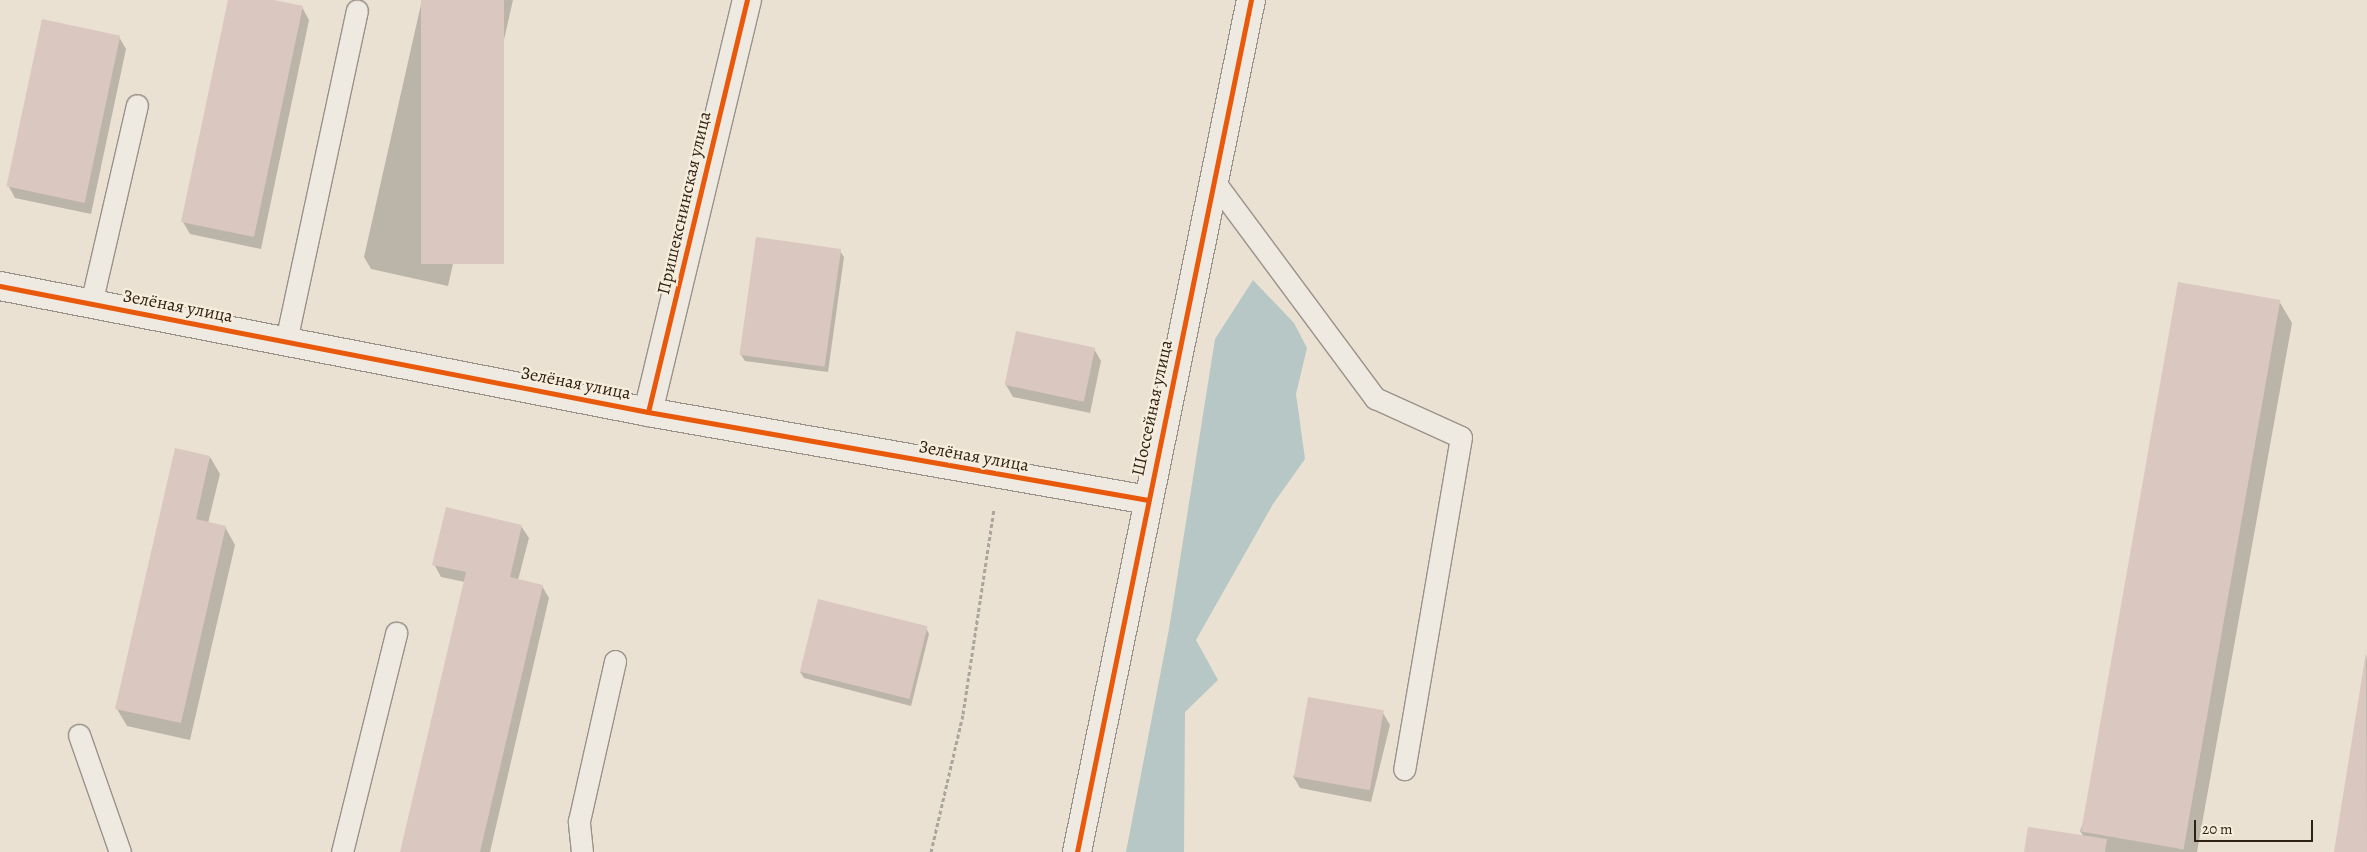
<!DOCTYPE html>
<meta charset="utf-8">
<style>
body{margin:0}
#map{position:relative;width:2367px;height:852px;overflow:hidden;background:#eae1d3;font-family:Alegreya,serif}
div>[style]{position:absolute}
[style*='--x']{left:calc(var(--x)*1px);top:calc(var(--y)*1px);width:calc(var(--w)*1px);rotate:calc(var(--a)*1deg)}
.water>*{inset:0;background:#b6c7c6}
.shadow>*{inset:0;background:#0003}
.building>*{inset:0;background:#dac7c0;transform-origin:0 0}
.path>*{height:3px;margin-top:-1.5px;transform-origin:0;background:repeating-linear-gradient(90deg,#aaa69e 0 4px,transparent 0 6.5px)}
.roads{filter:drop-shadow(1px 0 #999289) drop-shadow(-1px 0 #999289) drop-shadow(0 1px #999289) drop-shadow(0 -1px #999289)}
.service>*{height:21px;margin:-10.5px;padding:0 10.5px;transform-origin:10.5px;border-radius:10.5px;background:#eeeae2}
.minor>*{height:28px;margin:-14px;padding:0 14px;transform-origin:14px;border-radius:14px;background:#eeeae2}
.tertiary>*{height:28px;margin:-14px;padding:0 14px;transform-origin:14px;border-radius:14px;background:#eeeae2}
.cycleway>*{height:5px;margin:-2.5px;padding:0 2.5px;transform-origin:2.5px;border-radius:2.5px;background:#e8590c}
span{translate:-50% -50%;white-space:nowrap;text-align:center;line-height:1.15;-webkit-text-stroke:4.5px #f7eddd;paint-order:stroke}
.street-label{font-size:18px;color:#2f2215}
.scale{position:absolute;left:2194px;top:820px;width:119px;height:22px;box-sizing:border-box;border:2px solid #2f2215;border-top:0;padding-left:6px;font-size:15px;line-height:18px;white-space:nowrap;color:#2f2215;-webkit-text-stroke:4px #f7eddd;paint-order:stroke}
</style>
<div id="map">
<div class="water">
<div style="clip-path:polygon(1253px 280px,1294px 323px,1307px 348px,1296px 394px,1305px 459px,1273px 504px,1196px 640px,1218px 680px,1185px 712px,1184px 852px,1126px 852px,1169px 629px,1215px 339px)"></div>
</div>
<div class="shadow">
<div style="clip-path:polygon(230px 0,268px 0,302px 7px,309px 20px,261px 249px,190px 234px,183px 222px)"></div>
<div style="clip-path:polygon(422px 0,513px 0,448px 286px,371px 269px,364px 257px)"></div>
<div style="clip-path:polygon(119px 37px,126px 49px,91px 214px,15px 198px,8px 185px)"></div>
<div style="clip-path:polygon(840px 251px,844px 257px,828px 372px,745px 361px,741px 355px)"></div>
<div style="clip-path:polygon(2279px 301px,2292px 323px,2197px 852px,2026px 852px,2084px 837px,2080px 831px)"></div>
<div style="clip-path:polygon(1094px 349px,1101px 361px,1090px 413px,1013px 397px,1006px 385px)"></div>
<div style="clip-path:polygon(210px 457px,220px 474px,208px 523px,225px 527px,235px 545px,190px 740px,127px 726px,117px 709px)"></div>
<div style="clip-path:polygon(521px 526px,529px 538px,518px 580px,542px 586px,549px 598px,490px 852px,401px 852px,465px 582px,441px 577px,434px 564px)"></div>
<div style="clip-path:polygon(926px 628px,929px 634px,911px 706px,804px 678px,800px 672px)"></div>
<div style="clip-path:polygon(2367px 654px,2367px 852px,2335px 852px)"></div>
<div style="clip-path:polygon(1383px 713px,1390px 725px,1371px 802px,1300px 788px,1293px 776px)"></div>
</div>
<div class="building">
<div style="clip-path:polygon(228px 0,274px 0,303px 6px,254px 237px,181px 222px)"></div>
<div style="left:421px;top:0;width:83px;height:264px"></div>
<div style="left:42px;top:19px;width:80px;height:171px;rotate:12deg"></div>
<div style="left:756px;top:237px;width:86px;height:119px;rotate:8deg"></div>
<div style="left:2178px;top:282px;width:104px;height:558px;rotate:10deg"></div>
<div style="left:1016px;top:331px;width:81px;height:55px;rotate:12deg"></div>
<div style="clip-path:polygon(175px 448px,210px 456px,196px 519px,226px 526px,181px 723px,115px 709px)"></div>
<div style="clip-path:polygon(446px 507px,522px 525px,510px 577px,543px 585px,480px 852px,400px 852px,466px 572px,432px 565px)"></div>
<div style="left:818px;top:599px;width:113px;height:75px;rotate:14deg"></div>
<div style="clip-path:polygon(2366px 652px,2367px 852px,2334px 852px)"></div>
<div style="left:1308px;top:697px;width:77px;height:81px;rotate:10deg"></div>
<div style="clip-path:polygon(2028px 827px,2107px 839px,2105px 852px,2024px 852px)"></div>
</div>
<div class="path">
<div style="--x:931;--y:852;--w:142;--a:-76.9"></div>
<div style="--x:963;--y:714;--w:207;--a:-81.4"></div>
</div>
<div class="roads">
<div class="service">
<div style="--x:1213;--y:180;--w:272;--a:53.4"></div>
<div style="--x:1375;--y:398;--w:94;--a:24.4"></div>
<div style="--x:1461;--y:437;--w:337;--a:99.7"></div>
<div style="--x:91;--y:304;--w:204;--a:-77"></div>
<div style="--x:286;--y:341;--w:338;--a:-77.9"></div>
<div style="--x:79;--y:735;--w:124;--a:70.7"></div>
<div style="--x:342;--y:852;--w:226;--a:-76.1"></div>
<div style="--x:582;--y:852;--w:31;--a:-96"></div>
<div style="--x:579;--y:821;--w:164;--a:-77.3"></div>
</div>
<div class="minor">
<div style="--x:0;--y:286;--w:660;--a:11"></div>
<div style="--x:648;--y:412;--w:508;--a:9.98"></div>
<div style="--x:648;--y:412;--w:424;--a:-76.5"></div>
</div>
<div class="tertiary">
<div style="--x:1077;--y:852;--w:870;--a:-78.46"></div>
</div>
</div>
<div class="cycleway">
<div style="--x:0;--y:286;--w:660;--a:11"></div>
<div style="--x:648;--y:412;--w:508;--a:9.98"></div>
<div style="--x:648;--y:412;--w:424;--a:-76.5"></div>
<div style="--x:1077;--y:852;--w:870;--a:-78.46"></div>
</div>
<div class="street-label">
<span style="left:684px;top:203px;rotate:-77deg">Пришекснинская улица</span>
<span style="left:178px;top:306px;rotate:11deg">Зелёная улица</span>
<span style="left:576px;top:383px;rotate:11deg">Зелёная улица</span>
<span style="left:1152px;top:408px;rotate:-78deg">Шоссейная улица</span>
<span style="left:974px;top:456px;rotate:10deg">Зелёная улица</span>
</div>
<div class="scale">20 m</div>
</div>
